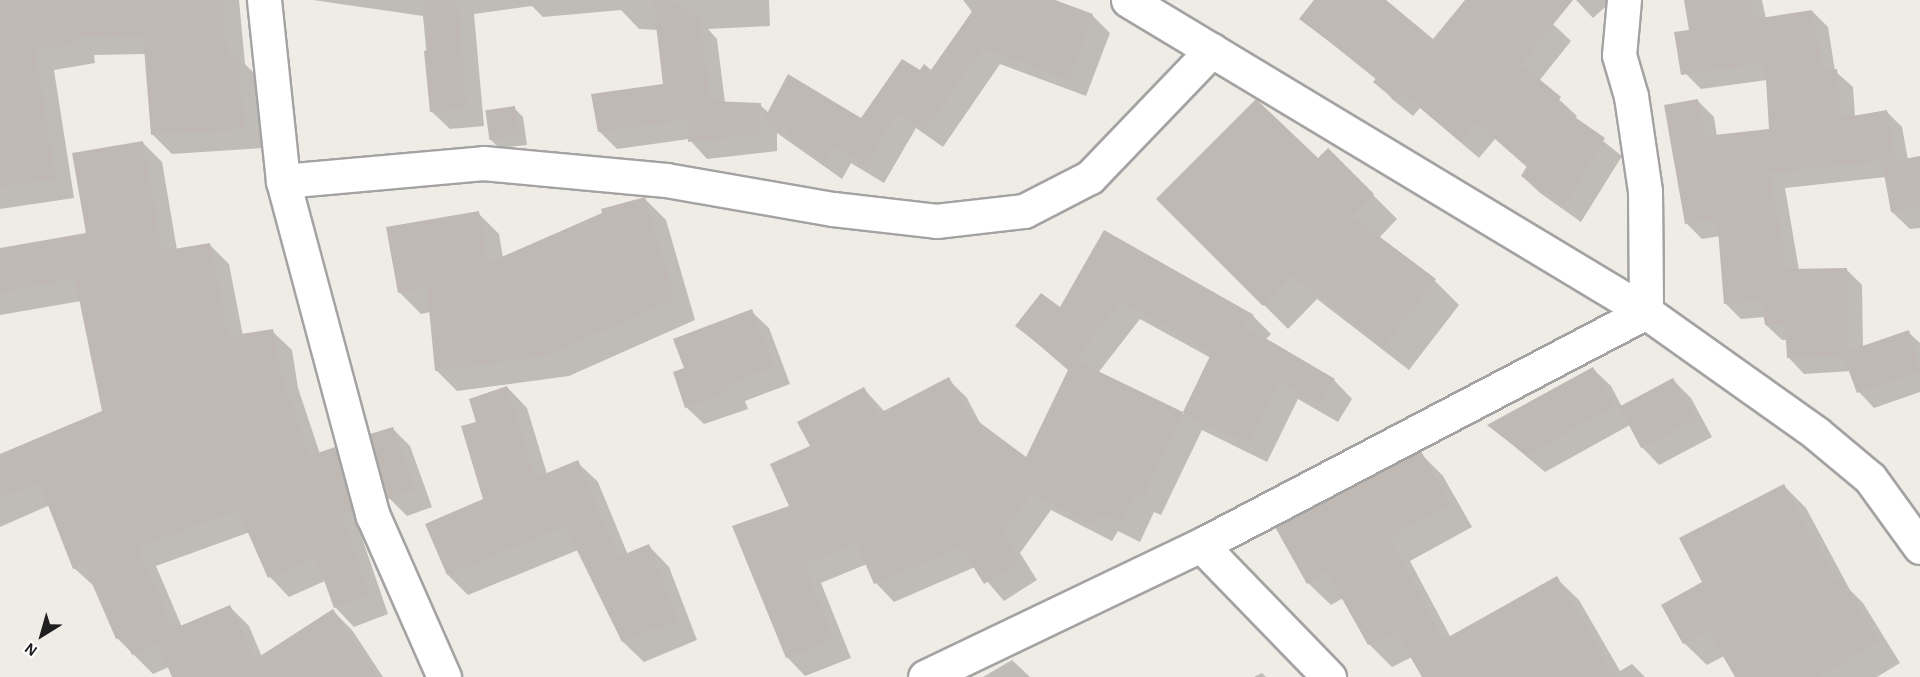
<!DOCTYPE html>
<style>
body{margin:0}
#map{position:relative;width:1920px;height:677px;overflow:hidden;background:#efece6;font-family:"Alegreya Sans",sans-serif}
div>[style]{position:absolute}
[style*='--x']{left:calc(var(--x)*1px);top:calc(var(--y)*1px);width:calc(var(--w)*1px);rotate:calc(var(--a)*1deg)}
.shadow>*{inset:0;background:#0003}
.building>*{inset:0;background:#bfb8b3;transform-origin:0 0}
.roads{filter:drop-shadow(2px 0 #a3a3a3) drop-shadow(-2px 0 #a3a3a3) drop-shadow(0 2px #a3a3a3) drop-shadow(0 -2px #a3a3a3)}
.street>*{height:33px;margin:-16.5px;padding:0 16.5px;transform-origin:16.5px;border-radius:16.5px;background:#fff}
span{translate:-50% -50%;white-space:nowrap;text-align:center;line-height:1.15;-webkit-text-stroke:5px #fff;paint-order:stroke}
.north{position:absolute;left:12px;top:605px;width:60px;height:60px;-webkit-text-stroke:4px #fff;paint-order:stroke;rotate:217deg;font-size:16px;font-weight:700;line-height:24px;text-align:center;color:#1f1f1f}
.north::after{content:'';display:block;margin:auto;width:21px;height:27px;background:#1f1f1f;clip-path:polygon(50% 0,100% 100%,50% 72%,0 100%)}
</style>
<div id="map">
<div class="shadow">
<div style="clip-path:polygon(0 0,239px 0,245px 64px,257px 76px,263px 148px,172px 154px,153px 135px,146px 54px,94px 55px,95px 63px,54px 70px,74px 198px,0 209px)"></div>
<div style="clip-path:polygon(313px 0,769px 0,770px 26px,708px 29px,717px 39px,725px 103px,760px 105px,769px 113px,861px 120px,920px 72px,932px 72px,973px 13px,963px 0,1050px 0,1092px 15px,1110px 33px,1086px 96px,1000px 64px,943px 147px,916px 128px,884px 183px,851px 163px,842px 179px,777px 133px,777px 151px,707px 159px,689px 139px,617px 149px,599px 131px,665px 85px,658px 30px,639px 29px,621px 10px,543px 17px,532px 6px,474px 14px,484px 126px,450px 129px,432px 112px,423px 16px)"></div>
<div style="clip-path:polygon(1315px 0,1384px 0,1433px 41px,1467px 0,1524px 0,1553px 24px,1571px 41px,1539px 81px,1577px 116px,1575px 119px,1622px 156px,1581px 222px,1540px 193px,1522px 176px,1528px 168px,1495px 139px,1479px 158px,1420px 108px,1413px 116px,1392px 99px,1377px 80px,1301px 19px)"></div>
<div style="clip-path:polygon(1576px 0,1613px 0,1593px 18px)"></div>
<div style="clip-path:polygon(1686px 0,1762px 0,1766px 19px,1812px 11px,1828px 27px,1835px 71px,1853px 87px,1855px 117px,1886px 111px,1902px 127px,1908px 160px,1920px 158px,1920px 228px,1910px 229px,1892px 212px,1886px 177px,1785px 188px,1799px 270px,1846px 269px,1862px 285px,1863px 348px,1908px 332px,1920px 343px,1920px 392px,1874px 408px,1859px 392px,1851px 371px,1804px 374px,1789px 358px,1787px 340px,1782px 340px,1766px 325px,1765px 317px,1741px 319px,1725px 303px,1720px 236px,1702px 239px,1686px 223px,1698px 101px,1714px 117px,1717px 137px,1771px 131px,1767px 80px,1701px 89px,1685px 73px,1691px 31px)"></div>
<div style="clip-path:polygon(514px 108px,523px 117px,527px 145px,499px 148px,490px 139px)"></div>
<div style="clip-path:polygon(143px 143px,162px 162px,177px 250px,209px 244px,229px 264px,243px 336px,272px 331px,292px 350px,298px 388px,320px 454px,335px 449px,354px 468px,371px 531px,361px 535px,388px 614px,354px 627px,335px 607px,325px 581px,289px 597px,270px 577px,250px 532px,156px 566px,182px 627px,230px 607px,249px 626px,262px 657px,333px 611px,352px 630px,383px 677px,174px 677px,169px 667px,153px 674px,117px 638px,95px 587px,74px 568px,50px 505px,0 527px,0 456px,104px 412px,81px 301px,0 315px,0 249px,87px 234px)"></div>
<div style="clip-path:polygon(1328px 150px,1397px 219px,1379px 238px,1435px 281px,1459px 305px,1409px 370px,1317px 299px,1288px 329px,1158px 199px,1318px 160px)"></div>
<div style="clip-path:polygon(645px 199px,666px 220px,695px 320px,569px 376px,457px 391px,436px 370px,430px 312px,421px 314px,400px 293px,478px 213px,499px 234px,503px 258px)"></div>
<div style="clip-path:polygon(evenodd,1104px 232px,1253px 316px,1271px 334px,1265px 340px,1334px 380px,1352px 399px,1338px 422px,1298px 399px,1267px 462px,1202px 430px,1161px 515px,1154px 512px,1140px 542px,1118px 531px,1112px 541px,1051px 510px,1020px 553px,1037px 580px,1004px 601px,975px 567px,894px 602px,876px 583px,867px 564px,821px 583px,851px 658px,805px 676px,787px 657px,791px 506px,812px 447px,864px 389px,885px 412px,948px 379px,967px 398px,981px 425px,1027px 459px,1069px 371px,1017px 326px,1060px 309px,1104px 232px,1140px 319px,1211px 358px,1184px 414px,1098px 373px,1140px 319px)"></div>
<div style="clip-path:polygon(751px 311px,769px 328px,790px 384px,745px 401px,748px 409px,704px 424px,686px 407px,686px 369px)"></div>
<div style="clip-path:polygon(1593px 369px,1611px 386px,1622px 407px,1673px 380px,1691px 398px,1712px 437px,1659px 465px,1642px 447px,1630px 425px,1545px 472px,1490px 426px)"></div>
<div style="clip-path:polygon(507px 387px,527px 408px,547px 474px,577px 462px,598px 482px,628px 555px,649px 546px,669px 567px,697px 640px,644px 662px,623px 642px,578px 550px,468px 595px,448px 575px,485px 500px,478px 423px)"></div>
<div style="clip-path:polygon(392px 428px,410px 446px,432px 507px,407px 516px,389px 498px)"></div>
<div style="clip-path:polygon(1420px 453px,1443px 476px,1472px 527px,1410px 561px,1451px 638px,1556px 578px,1579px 600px,1620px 671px,1632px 664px,1645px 677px,1424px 677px,1412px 657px,1392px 667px,1369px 644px,1343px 598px,1331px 605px,1308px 583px)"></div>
<div style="clip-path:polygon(1783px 485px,1806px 508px,1850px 590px,1863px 603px,1900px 663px,1877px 677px,1737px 677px,1724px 656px,1707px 665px,1684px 643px,1704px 582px)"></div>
<div style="clip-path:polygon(1012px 660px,1030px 677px,983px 677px)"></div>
<div style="clip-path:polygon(1262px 673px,1266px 677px,1254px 677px)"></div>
</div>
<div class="building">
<div style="clip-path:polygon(0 0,222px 0,227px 56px,238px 55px,244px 129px,151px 135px,143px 35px,75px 36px,76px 44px,35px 51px,56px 179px,0 187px)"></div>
<div style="clip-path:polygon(422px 0,457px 0,467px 109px,430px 112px,424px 51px,429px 50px)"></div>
<div style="clip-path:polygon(653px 0,669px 0,700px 19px,710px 101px,761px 103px,759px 134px,688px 142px,689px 119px,598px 132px,591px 94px,663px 84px)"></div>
<div style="clip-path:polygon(980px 0,1055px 0,1093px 14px,1069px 80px,982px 48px,925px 130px,898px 112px,865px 166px,833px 146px,824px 163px,789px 139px,788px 130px,779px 131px,763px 121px,788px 74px,861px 118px,902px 59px,920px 70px,924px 64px,931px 70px)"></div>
<div style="clip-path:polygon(1314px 0,1386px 0,1433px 39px,1465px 0,1573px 0,1521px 64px,1561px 97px,1556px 104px,1605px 138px,1564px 206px,1521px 176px,1527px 166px,1477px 123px,1461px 142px,1402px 92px,1395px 100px,1373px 82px,1377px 77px,1299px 19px)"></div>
<div style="clip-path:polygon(1684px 0,1750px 0,1754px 19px,1812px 10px,1823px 70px,1837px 69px,1841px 118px,1887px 110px,1896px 159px,1770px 173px,1787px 269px,1847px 268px,1848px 351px,1909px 330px,1920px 371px,1857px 393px,1843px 355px,1787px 358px,1785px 323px,1765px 325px,1761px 301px,1724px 304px,1717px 218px,1685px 224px,1664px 105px,1698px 99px,1705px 136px,1769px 129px,1765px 63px,1681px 75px,1674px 32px,1689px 30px)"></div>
<div style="clip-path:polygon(1256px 99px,1318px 158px,1328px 148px,1374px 194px,1352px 216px,1436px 279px,1384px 347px,1292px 276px,1263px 306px,1156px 199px)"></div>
<div style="left:515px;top:106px;width:30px;height:30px;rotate:82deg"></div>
<div style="clip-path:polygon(143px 141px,162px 251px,210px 243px,228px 336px,273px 329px,279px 367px,309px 456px,335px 447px,352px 512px,342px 515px,369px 595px,334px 608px,316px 558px,268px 578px,238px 510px,138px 547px,173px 629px,230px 605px,254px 660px,333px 609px,377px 677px,172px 677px,158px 644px,132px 655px,124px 636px,116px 639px,84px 565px,73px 569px,39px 482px,0 499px,0 454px,102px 411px,75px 279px,0 292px,0 248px,86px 233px,72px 153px)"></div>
<div style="clip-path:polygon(1920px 156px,1920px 207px,1891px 212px,1882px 163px)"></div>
<div style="clip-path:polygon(645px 197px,675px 299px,547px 355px,435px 371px,427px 288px,398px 293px,386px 227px,479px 211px,488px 263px,602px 213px,601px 209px)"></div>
<div style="clip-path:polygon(evenodd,1104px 230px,1254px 315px,1243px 325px,1335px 379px,1319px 405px,1279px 382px,1249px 444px,1183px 413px,1143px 498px,1136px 494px,1121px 524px,1099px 513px,1093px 524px,1032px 493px,1002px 533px,1020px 561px,984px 584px,961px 547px,874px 584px,856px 542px,804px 565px,834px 639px,786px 658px,732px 526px,789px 506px,770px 464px,810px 446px,797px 422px,864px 387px,878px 414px,949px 377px,967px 413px,1026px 457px,1069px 368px,1015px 326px,1041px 293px,1060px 307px,1104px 230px,1121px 301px,1212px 352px,1183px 412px,1075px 360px,1121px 301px)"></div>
<div style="clip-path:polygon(752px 309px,774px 366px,728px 384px,731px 391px,685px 408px,673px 372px,684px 368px,673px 339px)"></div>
<div style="clip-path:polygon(1593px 367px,1615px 406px,1526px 455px,1487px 425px)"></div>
<div style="left:1673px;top:378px;width:47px;height:61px;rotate:62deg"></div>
<div style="clip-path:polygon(507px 386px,535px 478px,578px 460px,618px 557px,649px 544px,677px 620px,622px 642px,565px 526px,447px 575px,425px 524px,483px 499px,461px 426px,476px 422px,469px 399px)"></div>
<div style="clip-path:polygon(393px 427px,415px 490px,388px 499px,370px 434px)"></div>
<div style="clip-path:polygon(1421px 451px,1450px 504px,1389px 538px,1443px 640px,1557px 576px,1615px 677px,1422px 677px,1396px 632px,1368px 645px,1327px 572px,1307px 584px,1275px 527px)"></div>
<div style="clip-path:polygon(1784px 484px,1836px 581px,1841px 578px,1879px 641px,1819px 677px,1735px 677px,1708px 630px,1683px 644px,1661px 605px,1702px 582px,1679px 538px)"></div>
</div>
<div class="roads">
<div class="street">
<div style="--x:264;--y:0;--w:182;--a:84"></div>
<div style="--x:283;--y:181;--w:347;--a:75"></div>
<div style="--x:373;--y:516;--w:176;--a:66.2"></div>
<div style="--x:1128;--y:0;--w:605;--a:31.06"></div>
<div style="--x:1646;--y:312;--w:209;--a:35.4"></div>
<div style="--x:1816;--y:433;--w:70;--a:39.8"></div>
<div style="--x:1870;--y:478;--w:85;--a:54.1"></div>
<div style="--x:1624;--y:0;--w:55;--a:95.2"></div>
<div style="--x:1619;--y:55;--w:43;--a:73.7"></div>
<div style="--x:1631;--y:96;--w:96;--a:81.6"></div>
<div style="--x:1645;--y:191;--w:121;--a:89.5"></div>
<div style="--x:283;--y:181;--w:201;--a:-5.1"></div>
<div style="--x:483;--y:163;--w:184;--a:5.3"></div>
<div style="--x:666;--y:180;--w:169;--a:9.9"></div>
<div style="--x:833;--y:209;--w:104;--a:6.6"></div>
<div style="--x:936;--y:221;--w:89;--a:-6.5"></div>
<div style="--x:1024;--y:211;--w:74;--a:-27.3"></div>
<div style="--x:1090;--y:177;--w:176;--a:-46.2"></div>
<div style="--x:1201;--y:545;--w:184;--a:45.9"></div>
<div style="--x:925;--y:677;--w:306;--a:-25.6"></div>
<div style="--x:1201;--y:545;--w:502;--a:-27.64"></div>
</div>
</div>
<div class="north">N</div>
</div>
